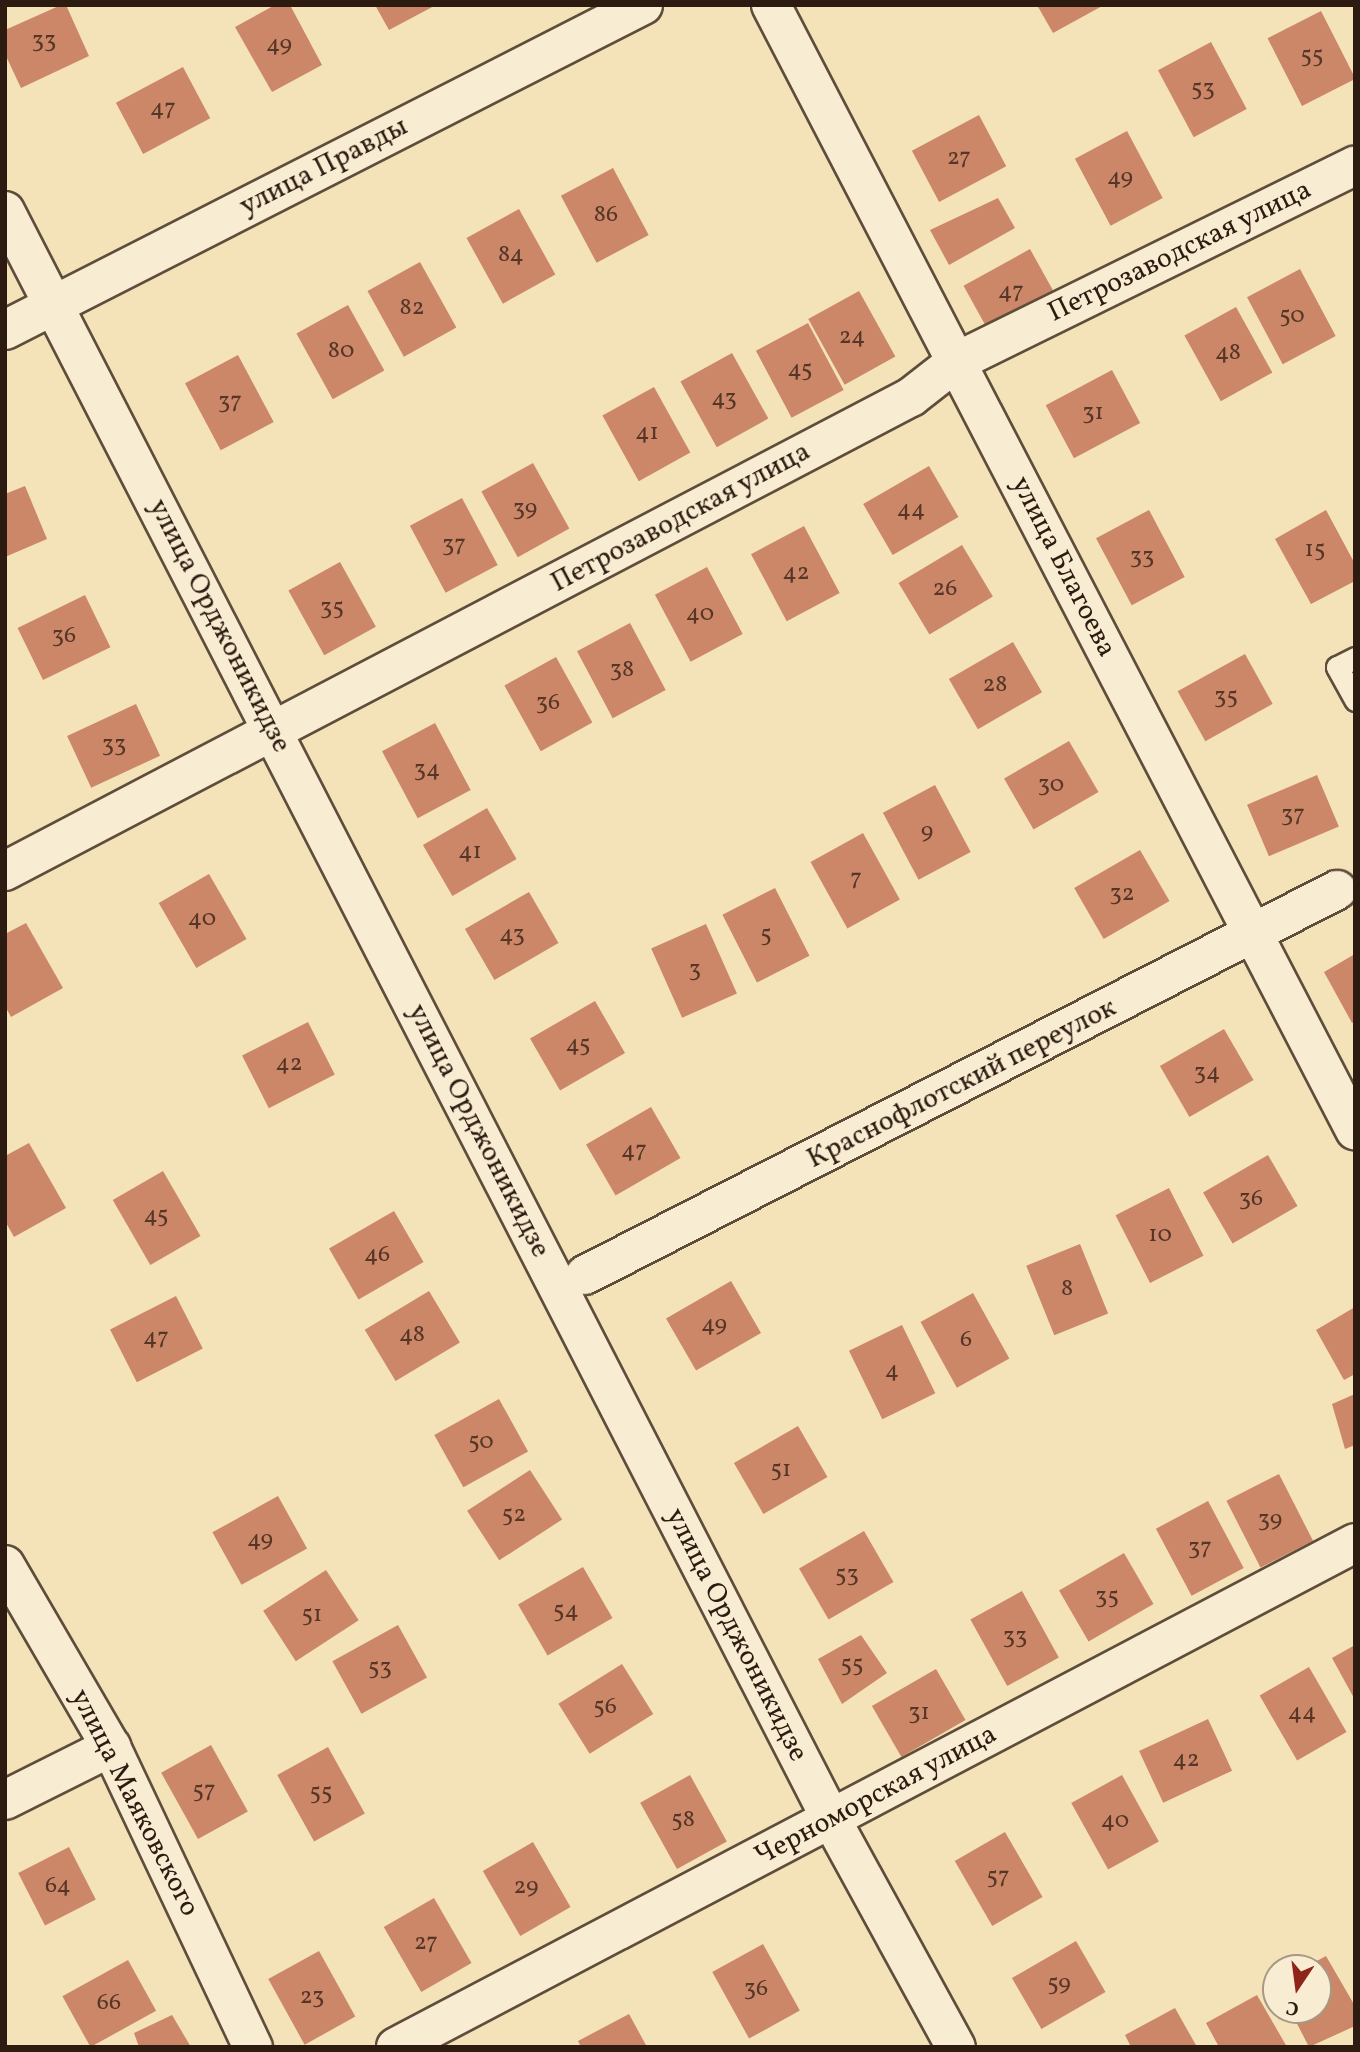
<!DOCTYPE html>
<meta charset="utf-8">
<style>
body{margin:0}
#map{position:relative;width:1360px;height:2052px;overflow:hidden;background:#f4e2b9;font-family:Vollkorn,serif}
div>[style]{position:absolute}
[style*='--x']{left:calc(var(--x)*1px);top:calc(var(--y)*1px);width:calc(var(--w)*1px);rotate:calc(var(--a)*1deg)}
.building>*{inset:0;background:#cc8768;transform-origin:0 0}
.roads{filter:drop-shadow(2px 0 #5f4d3b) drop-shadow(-2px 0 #5f4d3b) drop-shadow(0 2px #5f4d3b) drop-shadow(0 -2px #5f4d3b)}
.service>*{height:21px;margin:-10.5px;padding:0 10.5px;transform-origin:10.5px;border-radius:10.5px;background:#f8ecd2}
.minor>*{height:38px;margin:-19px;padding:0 19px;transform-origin:19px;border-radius:19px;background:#f8ecd2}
.tertiary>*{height:38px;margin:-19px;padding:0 19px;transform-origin:19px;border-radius:19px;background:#f8ecd2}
span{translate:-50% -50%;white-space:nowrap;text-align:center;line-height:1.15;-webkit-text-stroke:5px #f8ecd2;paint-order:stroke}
.number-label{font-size:24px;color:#553627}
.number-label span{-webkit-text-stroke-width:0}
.street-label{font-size:28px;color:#2d1b11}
.frame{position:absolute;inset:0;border:7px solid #2d1b11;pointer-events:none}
.north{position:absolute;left:1262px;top:1954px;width:70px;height:70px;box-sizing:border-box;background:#f8ecd2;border:2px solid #a79885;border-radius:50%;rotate:193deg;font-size:19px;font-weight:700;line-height:28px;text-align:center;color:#2d1b11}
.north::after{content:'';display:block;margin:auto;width:24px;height:32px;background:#8f2418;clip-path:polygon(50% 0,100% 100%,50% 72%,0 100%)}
</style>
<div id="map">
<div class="building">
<div style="clip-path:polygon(61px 5px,66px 5px,89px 56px,21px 88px,5px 54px,5px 30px)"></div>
<div style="clip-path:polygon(275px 5px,290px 5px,322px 65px,272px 92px,235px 27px)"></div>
<div style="clip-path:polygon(375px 5px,436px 5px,389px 30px)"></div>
<div style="clip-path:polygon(1037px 5px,1104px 5px,1053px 33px)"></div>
<div style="left:1321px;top:11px;width:76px;height:60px;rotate:63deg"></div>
<div style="left:1211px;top:42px;width:76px;height:60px;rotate:62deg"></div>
<div style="left:183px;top:67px;width:58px;height:76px;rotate:62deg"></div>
<div style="left:979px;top:115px;width:58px;height:76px;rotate:62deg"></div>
<div style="left:1127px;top:131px;width:76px;height:59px;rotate:62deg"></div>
<div style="left:613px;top:168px;width:76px;height:59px;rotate:62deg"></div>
<div style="clip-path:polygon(998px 198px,1015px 228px,949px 265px,930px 230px)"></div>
<div style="left:519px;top:209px;width:75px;height:60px;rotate:61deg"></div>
<div style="left:1030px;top:249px;width:57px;height:76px;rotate:61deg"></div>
<div style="left:420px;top:262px;width:75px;height:60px;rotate:61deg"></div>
<div style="left:1300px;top:269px;width:76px;height:60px;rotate:62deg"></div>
<div style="left:859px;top:291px;width:75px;height:58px;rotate:61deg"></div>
<div style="left:348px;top:305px;width:75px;height:59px;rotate:61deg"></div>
<div style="left:1236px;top:307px;width:75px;height:59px;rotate:61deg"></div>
<div style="left:808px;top:323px;width:76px;height:59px;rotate:62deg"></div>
<div style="left:732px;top:353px;width:75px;height:59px;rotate:61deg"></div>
<div style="left:238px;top:355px;width:76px;height:60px;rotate:62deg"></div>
<div style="left:1112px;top:370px;width:60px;height:75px;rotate:62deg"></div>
<div style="left:654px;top:387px;width:75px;height:59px;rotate:61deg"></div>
<div style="left:533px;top:463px;width:75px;height:59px;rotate:61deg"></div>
<div style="left:929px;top:466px;width:59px;height:76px;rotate:60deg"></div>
<div style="clip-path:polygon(25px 486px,47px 539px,5px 557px,5px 494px)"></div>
<div style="left:462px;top:498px;width:76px;height:59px;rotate:62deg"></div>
<div style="left:1149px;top:510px;width:76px;height:60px;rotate:62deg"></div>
<div style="clip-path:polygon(1326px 510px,1355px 564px,1355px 581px,1311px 604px,1275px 539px)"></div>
<div style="left:804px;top:526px;width:76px;height:60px;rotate:62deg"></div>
<div style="left:962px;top:545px;width:60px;height:74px;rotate:59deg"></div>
<div style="left:340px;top:562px;width:74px;height:59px;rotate:61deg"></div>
<div style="left:707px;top:567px;width:76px;height:59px;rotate:62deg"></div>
<div style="left:85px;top:595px;width:58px;height:75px;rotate:64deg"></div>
<div style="left:630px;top:623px;width:76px;height:60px;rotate:62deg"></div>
<div style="left:1013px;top:642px;width:58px;height:74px;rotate:60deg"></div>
<div style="left:1245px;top:654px;width:57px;height:77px;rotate:61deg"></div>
<div style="left:556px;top:657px;width:75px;height:59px;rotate:61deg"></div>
<div style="left:136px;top:704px;width:57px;height:76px;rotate:65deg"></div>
<div style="left:435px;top:723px;width:76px;height:60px;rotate:62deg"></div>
<div style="left:1069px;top:741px;width:59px;height:75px;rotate:60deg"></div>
<div style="left:1317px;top:775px;width:56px;height:76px;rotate:67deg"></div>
<div style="left:935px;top:785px;width:76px;height:59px;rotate:62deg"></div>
<div style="left:487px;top:808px;width:59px;height:74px;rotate:60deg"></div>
<div style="left:863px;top:833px;width:76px;height:60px;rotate:61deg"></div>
<div style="left:1140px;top:850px;width:59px;height:76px;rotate:60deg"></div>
<div style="left:209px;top:874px;width:75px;height:58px;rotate:60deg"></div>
<div style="left:775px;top:888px;width:76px;height:59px;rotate:63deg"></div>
<div style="left:529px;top:892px;width:59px;height:74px;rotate:60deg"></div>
<div style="clip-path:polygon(26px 923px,63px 988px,11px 1017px,5px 1006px,5px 934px)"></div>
<div style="left:706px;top:924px;width:76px;height:60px;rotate:66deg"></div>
<div style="clip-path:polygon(1355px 954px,1355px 1021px,1352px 1023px,1324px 972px)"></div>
<div style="left:595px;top:1001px;width:60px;height:75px;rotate:60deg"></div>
<div style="left:308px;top:1022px;width:59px;height:74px;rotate:63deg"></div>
<div style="left:1224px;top:1029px;width:59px;height:74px;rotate:60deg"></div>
<div style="left:651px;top:1107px;width:59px;height:75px;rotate:60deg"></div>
<div style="clip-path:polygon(29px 1143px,66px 1208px,14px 1237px,5px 1221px,5px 1156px)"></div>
<div style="left:1268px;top:1155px;width:59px;height:75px;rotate:60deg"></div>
<div style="left:163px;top:1171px;width:75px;height:58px;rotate:60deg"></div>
<div style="left:1169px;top:1188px;width:76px;height:60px;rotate:63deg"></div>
<div style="left:394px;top:1211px;width:59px;height:75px;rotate:60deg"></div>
<div style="left:1080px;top:1244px;width:75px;height:58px;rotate:68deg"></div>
<div style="left:731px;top:1281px;width:60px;height:75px;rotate:60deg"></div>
<div style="left:429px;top:1291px;width:60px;height:75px;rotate:59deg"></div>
<div style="left:973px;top:1293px;width:75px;height:60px;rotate:61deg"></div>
<div style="left:176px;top:1296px;width:59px;height:74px;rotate:63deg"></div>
<div style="clip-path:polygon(1355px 1307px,1355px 1374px,1344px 1380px,1316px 1330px)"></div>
<div style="left:902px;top:1325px;width:76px;height:59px;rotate:64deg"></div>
<div style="clip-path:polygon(1355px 1394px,1355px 1445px,1345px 1449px,1332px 1404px)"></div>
<div style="left:499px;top:1399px;width:60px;height:74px;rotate:61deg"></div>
<div style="left:798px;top:1426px;width:59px;height:74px;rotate:60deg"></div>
<div style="left:530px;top:1470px;width:59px;height:75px;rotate:57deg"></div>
<div style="left:1279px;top:1474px;width:75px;height:59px;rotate:63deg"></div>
<div style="left:278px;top:1496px;width:60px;height:75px;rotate:61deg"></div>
<div style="left:1208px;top:1501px;width:76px;height:59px;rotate:62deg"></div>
<div style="left:864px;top:1531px;width:59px;height:75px;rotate:60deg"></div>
<div style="left:1124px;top:1553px;width:59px;height:75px;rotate:60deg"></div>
<div style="left:583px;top:1567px;width:59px;height:75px;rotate:60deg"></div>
<div style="left:326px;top:1570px;width:60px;height:75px;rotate:57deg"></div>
<div style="left:1022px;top:1591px;width:76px;height:59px;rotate:61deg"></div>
<div style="left:398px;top:1625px;width:60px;height:75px;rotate:61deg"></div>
<div style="clip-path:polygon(861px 1635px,887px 1673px,842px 1704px,818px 1659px)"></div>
<div style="clip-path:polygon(1355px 1645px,1355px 1700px,1332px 1658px)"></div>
<div style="left:622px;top:1664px;width:59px;height:75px;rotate:58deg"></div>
<div style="left:1309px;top:1667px;width:75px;height:57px;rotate:60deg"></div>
<div style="left:936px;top:1669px;width:59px;height:74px;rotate:60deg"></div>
<div style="left:1208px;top:1719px;width:57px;height:76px;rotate:65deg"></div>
<div style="left:211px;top:1745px;width:76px;height:57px;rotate:61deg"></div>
<div style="left:328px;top:1747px;width:76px;height:58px;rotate:61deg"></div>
<div style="left:690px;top:1775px;width:76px;height:57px;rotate:61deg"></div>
<div style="left:1122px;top:1775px;width:76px;height:58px;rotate:61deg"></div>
<div style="left:1005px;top:1832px;width:75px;height:58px;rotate:60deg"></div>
<div style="left:533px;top:1842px;width:75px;height:58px;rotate:60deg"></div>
<div style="left:69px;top:1847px;width:59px;height:57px;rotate:63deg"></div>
<div style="left:434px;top:1898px;width:75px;height:58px;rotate:60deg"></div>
<div style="left:1076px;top:1941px;width:59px;height:74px;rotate:60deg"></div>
<div style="left:763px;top:1944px;width:76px;height:58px;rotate:61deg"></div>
<div style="left:319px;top:1951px;width:75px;height:58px;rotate:61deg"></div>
<div style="clip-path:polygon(1326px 1956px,1355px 2006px,1355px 2026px,1309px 2047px,1290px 2010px,1318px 2010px,1318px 1968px,1304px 1968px)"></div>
<div style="left:128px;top:1960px;width:58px;height:75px;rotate:61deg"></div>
<div style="clip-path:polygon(1257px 1995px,1287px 2047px,1219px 2047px,1206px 2023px)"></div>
<div style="clip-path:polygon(1175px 2008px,1197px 2047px,1131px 2047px,1125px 2035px)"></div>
<div style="clip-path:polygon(629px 2014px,647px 2047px,581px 2047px,578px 2041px)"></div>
<div style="clip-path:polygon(172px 2015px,191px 2047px,139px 2047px,134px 2033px)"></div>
</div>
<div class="roads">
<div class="service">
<div style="--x:1355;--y:658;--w:20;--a:153"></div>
<div style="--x:1337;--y:667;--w:38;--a:61"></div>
</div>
<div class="minor">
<div style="--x:771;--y:5;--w:1268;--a:62.57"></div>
<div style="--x:5;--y:211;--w:1808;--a:62.81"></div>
<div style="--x:831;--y:1819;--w:260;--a:61.3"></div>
<div style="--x:5;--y:871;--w:1023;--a:-27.62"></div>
<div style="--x:911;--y:397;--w:57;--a:-37.9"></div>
<div style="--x:956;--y:362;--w:445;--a:-26.2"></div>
<div style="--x:585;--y:1275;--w:845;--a:-27.11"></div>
<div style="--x:5;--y:1565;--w:211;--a:59.8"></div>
<div style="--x:111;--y:1747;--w:332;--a:64.7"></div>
<div style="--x:5;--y:1800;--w:119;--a:-26.6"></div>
<div style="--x:396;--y:2047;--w:1083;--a:-27.72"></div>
</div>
<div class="tertiary">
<div style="--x:5;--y:330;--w:716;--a:-26.99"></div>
</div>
</div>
<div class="number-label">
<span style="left:44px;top:42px">33</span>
<span style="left:279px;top:46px">49</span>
<span style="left:1312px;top:57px">55</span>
<span style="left:1203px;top:90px">53</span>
<span style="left:163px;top:110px">47</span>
<span style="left:959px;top:159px">27</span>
<span style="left:1120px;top:179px">49</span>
<span style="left:606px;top:216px">86</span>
<span style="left:511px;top:256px">84</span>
<span style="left:1011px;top:293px">47</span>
<span style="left:412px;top:309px">82</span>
<span style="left:1292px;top:317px">50</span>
<span style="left:852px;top:338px">24</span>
<span style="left:341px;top:352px">80</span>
<span style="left:1228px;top:354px">48</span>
<span style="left:800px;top:371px">45</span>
<span style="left:724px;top:400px">43</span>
<span style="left:230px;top:403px">37</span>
<span style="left:1093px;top:414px">31</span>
<span style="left:647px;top:434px">41</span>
<span style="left:525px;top:510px">39</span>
<span style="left:911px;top:511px">44</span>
<span style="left:454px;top:546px">37</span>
<span style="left:1315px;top:551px">15</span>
<span style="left:1142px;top:558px">33</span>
<span style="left:796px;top:574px">42</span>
<span style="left:945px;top:590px">26</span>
<span style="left:332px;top:609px">35</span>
<span style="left:700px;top:615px">40</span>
<span style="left:64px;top:637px">36</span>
<span style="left:622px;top:671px">38</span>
<span style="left:995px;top:686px">28</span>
<span style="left:1226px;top:698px">35</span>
<span style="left:548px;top:704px">36</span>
<span style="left:114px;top:746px">33</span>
<span style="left:427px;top:771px">34</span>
<span style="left:1051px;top:786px">30</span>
<span style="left:1293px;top:816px">37</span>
<span style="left:927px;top:833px">9</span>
<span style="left:470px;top:853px">41</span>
<span style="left:856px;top:880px">7</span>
<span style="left:1122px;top:895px">32</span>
<span style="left:202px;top:920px">40</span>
<span style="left:512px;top:936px">43</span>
<span style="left:766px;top:936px">5</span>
<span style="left:695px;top:971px">3</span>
<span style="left:578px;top:1046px">45</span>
<span style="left:289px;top:1065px">42</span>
<span style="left:1207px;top:1074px">34</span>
<span style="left:634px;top:1152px">47</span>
<span style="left:1251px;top:1200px">36</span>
<span style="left:156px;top:1217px">45</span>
<span style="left:1160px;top:1236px">10</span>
<span style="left:377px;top:1256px">46</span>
<span style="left:1067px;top:1290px">8</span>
<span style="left:714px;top:1326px">49</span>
<span style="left:412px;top:1336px">48</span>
<span style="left:156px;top:1339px">47</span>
<span style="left:966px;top:1341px">6</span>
<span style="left:892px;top:1372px">4</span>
<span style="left:481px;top:1443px">50</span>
<span style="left:781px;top:1471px">51</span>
<span style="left:514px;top:1516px">52</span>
<span style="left:1270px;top:1521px">39</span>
<span style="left:260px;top:1541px">49</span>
<span style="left:1200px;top:1549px">37</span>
<span style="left:847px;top:1576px">53</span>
<span style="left:1107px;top:1598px">35</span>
<span style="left:566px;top:1612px">54</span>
<span style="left:312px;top:1616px">51</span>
<span style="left:1015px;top:1638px">33</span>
<span style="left:852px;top:1666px">55</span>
<span style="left:380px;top:1669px">53</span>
<span style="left:605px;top:1708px">56</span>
<span style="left:919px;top:1714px">31</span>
<span style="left:1302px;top:1714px">44</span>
<span style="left:1186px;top:1761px">42</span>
<span style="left:204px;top:1792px">57</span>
<span style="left:321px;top:1794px">55</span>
<span style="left:683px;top:1821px">58</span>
<span style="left:1115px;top:1822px">40</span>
<span style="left:998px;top:1878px">57</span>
<span style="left:58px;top:1887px">64</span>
<span style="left:526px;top:1888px">29</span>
<span style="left:426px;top:1944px">27</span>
<span style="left:1059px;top:1985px">59</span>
<span style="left:756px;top:1990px">36</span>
<span style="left:312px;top:1998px">23</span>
<span style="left:109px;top:2004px">66</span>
</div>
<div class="street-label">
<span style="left:324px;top:167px;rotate:-27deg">улица Правды</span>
<span style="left:1180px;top:252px;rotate:-26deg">Петрозаводская улица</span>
<span style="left:681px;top:518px;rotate:-28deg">Петрозаводская улица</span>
<span style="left:1063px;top:567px;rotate:63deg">улица Благоева</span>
<span style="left:219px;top:626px;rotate:63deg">улица Орджоникидзе</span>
<span style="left:962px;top:1084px;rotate:-27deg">Краснофлотский переулок</span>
<span style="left:478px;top:1131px;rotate:63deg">улица Орджоникидзе</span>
<span style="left:736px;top:1635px;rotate:63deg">улица Орджоникидзе</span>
<span style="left:876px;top:1796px;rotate:-28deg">Черноморская улица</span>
<span style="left:134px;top:1803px;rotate:63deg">улица Маяковского</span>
</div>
<div class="frame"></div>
<div class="north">С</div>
</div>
